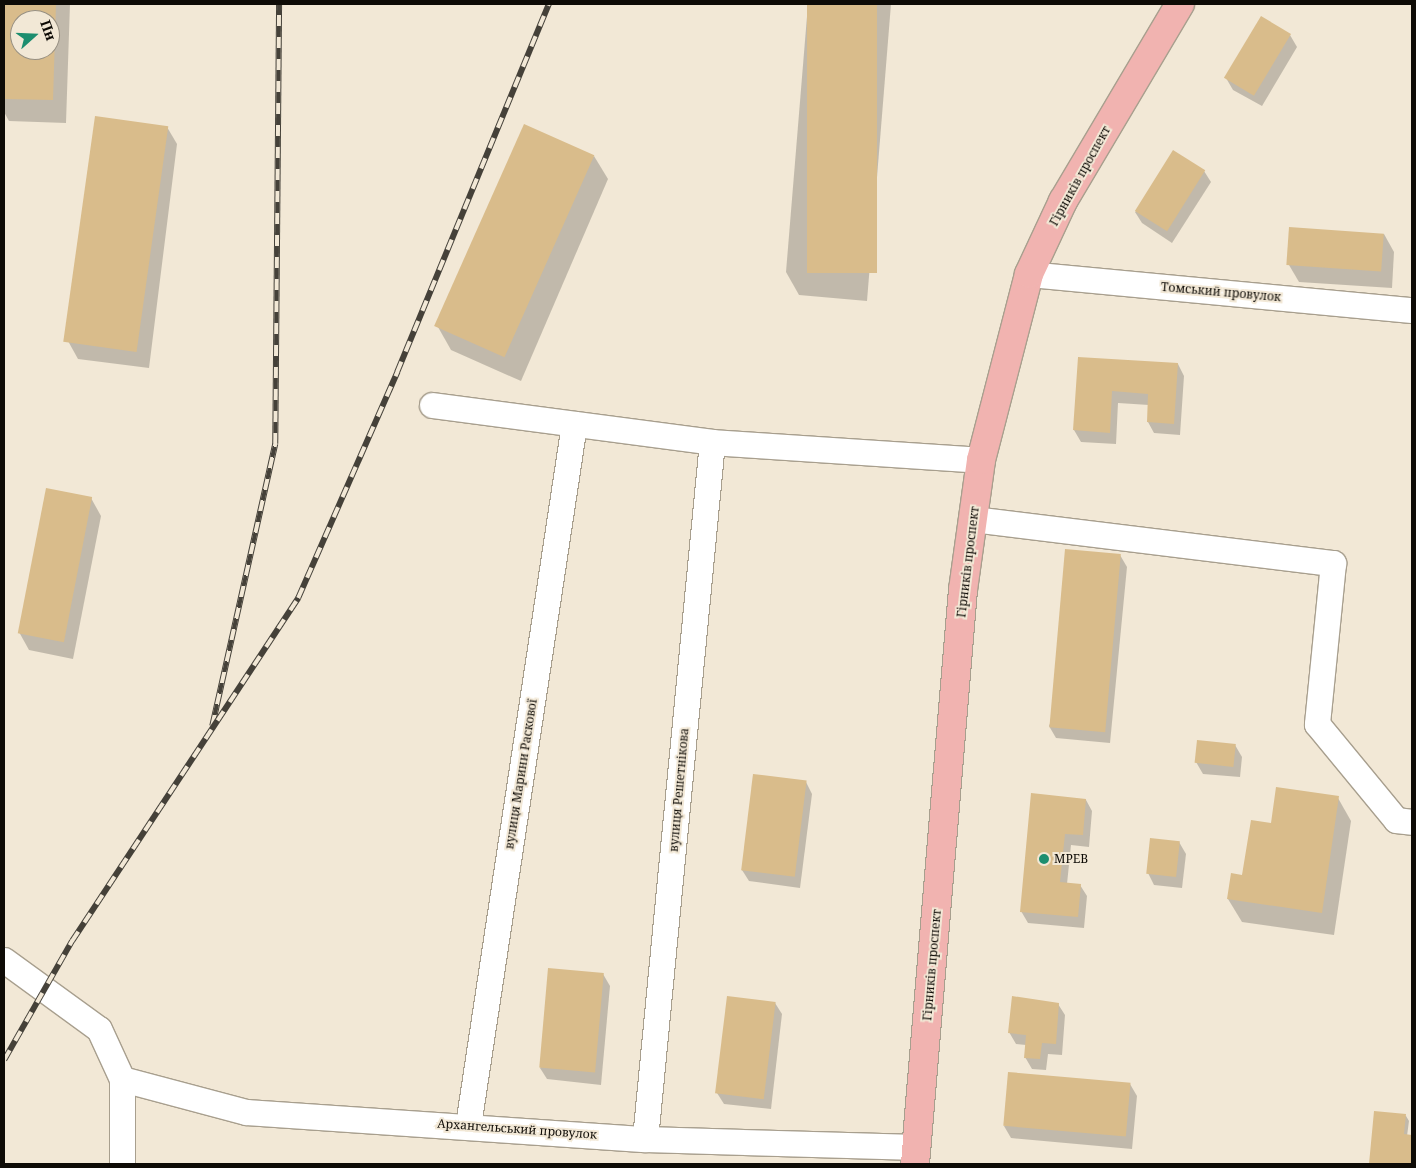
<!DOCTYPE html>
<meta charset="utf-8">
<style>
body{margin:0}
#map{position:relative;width:1416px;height:1168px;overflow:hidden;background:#f2e8d6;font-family:"Noto Serif",serif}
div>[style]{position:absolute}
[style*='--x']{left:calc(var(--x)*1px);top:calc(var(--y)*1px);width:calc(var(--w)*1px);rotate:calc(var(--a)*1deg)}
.shadow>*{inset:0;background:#0003}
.building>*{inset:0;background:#d9bc8b;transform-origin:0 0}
.roads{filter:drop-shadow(1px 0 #a89f8e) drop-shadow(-1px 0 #a89f8e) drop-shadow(0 1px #a89f8e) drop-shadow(0 -1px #a89f8e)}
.minor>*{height:25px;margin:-12.5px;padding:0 12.5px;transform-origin:12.5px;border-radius:12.5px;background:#fff}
.major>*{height:28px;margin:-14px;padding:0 14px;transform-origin:14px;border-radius:14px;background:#f1b3b0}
.rail>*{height:5.5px;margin-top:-2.75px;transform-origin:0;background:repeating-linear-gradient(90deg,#f2e8d6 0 11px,#454139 0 22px);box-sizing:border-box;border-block:1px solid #454139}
.dots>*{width:14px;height:14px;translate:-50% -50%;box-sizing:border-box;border:2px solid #f2e8d6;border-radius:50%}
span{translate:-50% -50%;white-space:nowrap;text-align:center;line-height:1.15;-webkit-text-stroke:4px #f2e8d6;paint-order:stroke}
.street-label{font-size:12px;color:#0e0b06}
.poi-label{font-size:12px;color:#0e0b06}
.left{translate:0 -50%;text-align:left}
.frame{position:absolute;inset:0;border:5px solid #0e0b06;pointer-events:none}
.north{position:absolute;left:10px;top:10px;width:50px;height:50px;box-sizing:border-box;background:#f2e8d6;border:1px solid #979083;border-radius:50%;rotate:70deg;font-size:14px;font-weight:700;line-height:20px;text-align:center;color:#0e0b06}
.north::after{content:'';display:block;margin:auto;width:18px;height:22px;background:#1d8e6f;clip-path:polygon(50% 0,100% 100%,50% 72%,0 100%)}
</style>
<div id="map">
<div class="shadow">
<div style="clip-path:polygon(evenodd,4px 4px,70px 4px,66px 123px,9px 121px,4px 112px,4px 4px,20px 20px,50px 20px,50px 50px,20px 50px,20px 20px)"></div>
<div style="clip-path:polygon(808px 4px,891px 4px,867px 301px,799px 295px,786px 272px)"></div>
<div style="clip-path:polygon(1290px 35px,1297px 47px,1262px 106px,1233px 90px,1226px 78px)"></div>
<div style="clip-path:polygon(167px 127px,177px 144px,149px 368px,78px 359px,68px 341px)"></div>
<div style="clip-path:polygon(594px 156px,608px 179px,521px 381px,451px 350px,438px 327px)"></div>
<div style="clip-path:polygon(1204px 171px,1211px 182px,1172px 243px,1142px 223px,1135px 212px)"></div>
<div style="clip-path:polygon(1384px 234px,1394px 252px,1392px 288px,1299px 282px,1289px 265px)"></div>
<div style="clip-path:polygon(1079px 358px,1178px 364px,1184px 376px,1180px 435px,1154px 433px,1148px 422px,1149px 405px,1118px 403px,1116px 444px,1081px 442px,1074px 430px)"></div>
<div style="clip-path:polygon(91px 498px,101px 516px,73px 659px,29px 650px,19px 632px)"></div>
<div style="clip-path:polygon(1120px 555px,1127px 567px,1110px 743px,1056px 738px,1049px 726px)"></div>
<div style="clip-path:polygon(1235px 745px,1242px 757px,1240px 777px,1203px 774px,1196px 762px)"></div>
<div style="clip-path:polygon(806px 782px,812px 794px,800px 888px,749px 881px,742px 870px)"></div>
<div style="clip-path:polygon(1032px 795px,1086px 800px,1092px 811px,1089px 847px,1071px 845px,1067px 884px,1080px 885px,1087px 896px,1084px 928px,1028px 923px,1021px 911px)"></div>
<div style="clip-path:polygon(1338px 798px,1351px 821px,1334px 935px,1242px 922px,1228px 899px,1272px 824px)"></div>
<div style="clip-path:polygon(1179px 842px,1186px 854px,1182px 888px,1154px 885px,1148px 873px)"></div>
<div style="clip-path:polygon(603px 974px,610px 986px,601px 1085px,547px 1079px,540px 1068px)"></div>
<div style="clip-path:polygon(775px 1003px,782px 1014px,771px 1109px,724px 1104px,717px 1093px)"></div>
<div style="clip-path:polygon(1058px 1004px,1065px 1015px,1062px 1055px,1048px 1054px,1046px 1070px,1032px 1069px,1025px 1057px,1026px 1045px,1016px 1044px,1009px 1032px)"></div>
<div style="clip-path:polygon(1130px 1084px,1137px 1096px,1132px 1149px,1011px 1138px,1004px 1126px)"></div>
<div style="clip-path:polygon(1375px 1113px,1406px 1116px,1409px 1121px,1407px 1136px,1412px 1136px,1412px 1164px,1370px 1164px)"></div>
</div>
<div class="building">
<div style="clip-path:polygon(evenodd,4px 4px,56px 4px,53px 100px,4px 99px,4px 4px,20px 20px,50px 20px,50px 50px,20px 50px,20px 20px)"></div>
<div style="left:807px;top:4px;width:70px;height:269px"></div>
<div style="left:1261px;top:16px;width:35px;height:72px;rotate:31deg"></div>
<div style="left:95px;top:116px;width:74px;height:228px;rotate:8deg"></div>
<div style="left:524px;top:124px;width:77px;height:221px;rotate:24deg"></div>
<div style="left:1173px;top:150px;width:38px;height:72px;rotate:32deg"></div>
<div style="left:1289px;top:227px;width:95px;height:38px;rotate:4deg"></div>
<div style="clip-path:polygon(1078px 357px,1178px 363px,1174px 424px,1147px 422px,1148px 394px,1112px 391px,1110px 433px,1073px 430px)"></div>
<div style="left:46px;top:488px;width:47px;height:148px;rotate:11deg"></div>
<div style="left:1065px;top:549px;width:56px;height:179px;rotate:5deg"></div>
<div style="left:1197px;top:740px;width:39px;height:23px;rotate:6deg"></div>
<div style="left:753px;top:774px;width:54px;height:97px;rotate:7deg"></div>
<div style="clip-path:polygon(1276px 787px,1339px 796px,1322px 913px,1227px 899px,1231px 873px,1242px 875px,1251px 820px,1271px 823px)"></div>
<div style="clip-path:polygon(1031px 793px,1086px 799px,1083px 835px,1065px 834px,1060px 882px,1081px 884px,1078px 917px,1020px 912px)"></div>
<div style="left:1150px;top:838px;width:30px;height:36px;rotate:6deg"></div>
<div style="left:548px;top:968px;width:56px;height:100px;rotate:5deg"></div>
<div style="left:727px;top:996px;width:49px;height:98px;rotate:7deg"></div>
<div style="clip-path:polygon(1012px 996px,1059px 1003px,1056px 1044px,1042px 1043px,1040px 1059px,1024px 1058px,1026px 1035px,1008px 1033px)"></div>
<div style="left:1008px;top:1072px;width:123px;height:54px;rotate:5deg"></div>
<div style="clip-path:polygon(1374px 1111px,1406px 1114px,1404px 1134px,1412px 1135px,1412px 1164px,1369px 1164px)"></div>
</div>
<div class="roads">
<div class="minor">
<div style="--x:1029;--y:274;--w:385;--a:5.4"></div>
<div style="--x:432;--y:405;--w:282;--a:7.5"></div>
<div style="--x:712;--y:442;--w:270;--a:3.8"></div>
<div style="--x:973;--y:519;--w:363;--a:7"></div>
<div style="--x:1333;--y:563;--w:162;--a:95.7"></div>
<div style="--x:1317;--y:724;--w:124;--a:50.5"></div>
<div style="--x:1396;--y:820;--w:16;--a:7"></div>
<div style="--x:4;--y:960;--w:117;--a:36"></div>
<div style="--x:99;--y:1029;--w:55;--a:65.3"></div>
<div style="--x:122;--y:1079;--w:85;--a:90"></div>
<div style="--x:122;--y:1079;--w:128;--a:14.9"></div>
<div style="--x:246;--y:1112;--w:400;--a:3.9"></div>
<div style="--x:645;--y:1139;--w:272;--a:1.7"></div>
<div style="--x:468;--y:1125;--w:709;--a:-81.4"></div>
<div style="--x:645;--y:1139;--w:700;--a:-84.51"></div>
</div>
<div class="major">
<div style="--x:915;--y:1164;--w:576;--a:-85.22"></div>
<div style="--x:963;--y:590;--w:131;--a:-82.1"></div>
<div style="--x:981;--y:460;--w:192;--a:-75.5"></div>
<div style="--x:1029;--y:274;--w:81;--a:-65"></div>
<div style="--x:1063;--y:201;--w:229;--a:-59.3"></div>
</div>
</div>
<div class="rail">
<div style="--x:212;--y:726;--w:289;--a:-77.4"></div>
<div style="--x:275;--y:444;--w:440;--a:-89.5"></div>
<div style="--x:4;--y:1060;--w:137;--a:-60.3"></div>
<div style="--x:72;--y:941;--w:411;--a:-56.6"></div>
<div style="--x:298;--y:598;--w:247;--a:-66.3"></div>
<div style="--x:397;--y:372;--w:398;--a:-67.6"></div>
</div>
<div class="dots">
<div style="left:1044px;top:859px;background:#1d8e6f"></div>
</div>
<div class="street-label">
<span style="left:1080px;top:176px;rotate:-61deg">Гірників проспект</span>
<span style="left:1221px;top:292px;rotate:5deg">Томський провулок</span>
<span style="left:968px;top:562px;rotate:-83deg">Гірників проспект</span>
<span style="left:521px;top:774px;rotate:-81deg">вулиця Марини Раскової</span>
<span style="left:679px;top:790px;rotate:-85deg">вулиця Решетнікова</span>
<span style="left:932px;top:965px;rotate:-85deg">Гірників проспект</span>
<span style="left:517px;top:1129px;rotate:4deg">Архангельський провулок</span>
</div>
<div class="poi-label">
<span class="left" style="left:1054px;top:859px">МРЕВ</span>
</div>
<div class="frame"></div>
<div class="north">Пн</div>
</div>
